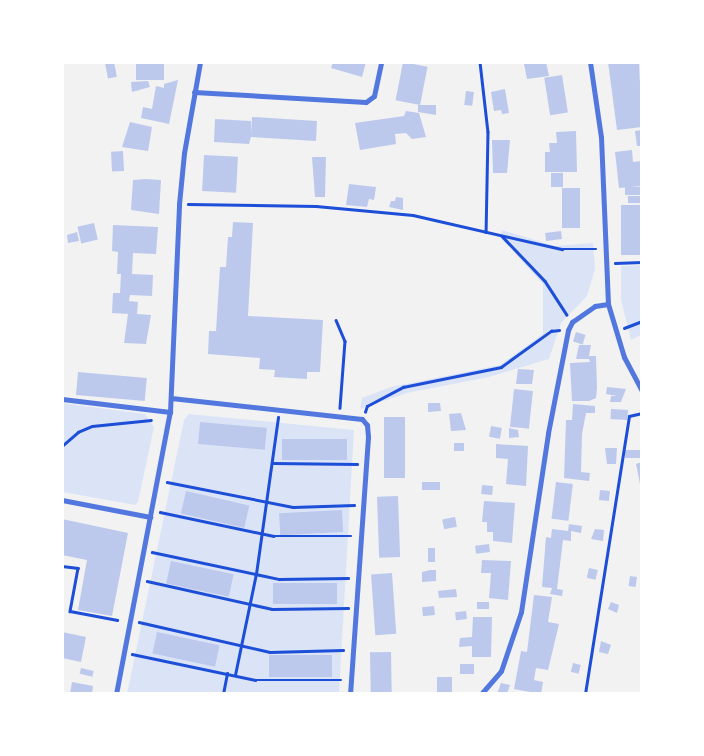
<!DOCTYPE html>
<style>
body{margin:0}
#map{position:relative;width:704px;height:756px;overflow:hidden;background:#f2f2f2;font-family:"Fira Sans Condensed",sans-serif}
div>[style]{position:absolute}
[style*='--x']{left:calc(var(--x)*1px);top:calc(var(--y)*1px);width:calc(var(--w)*1px);rotate:calc(var(--a)*1deg)}
.green>*{inset:0;background:#dbe4f7}
.building>*{inset:0;background:#bdc9ec;transform-origin:0 0}
.path>*{height:2.5px;margin:-1.25px;padding:0 1.25px;transform-origin:1.25px;border-radius:1.25px;background:#1d4ed8}
.minor>*{height:5px;margin:-2.5px;padding:0 2.5px;transform-origin:2.5px;border-radius:2.5px;background:#5277de}
span{translate:-50% -50%;white-space:nowrap;text-align:center;line-height:1.15;-webkit-text-stroke:4.5px #fff;paint-order:stroke}
.frame{position:absolute;inset:0;border:64px solid #fff;pointer-events:none}
</style>
<div id="map">
<div class="green">
<div style="clip-path:polygon(502px 230px,555px 246px,593px 243px,595px 269px,587px 296px,561px 323px,549px 359px,489px 377px,407px 393px,360px 409px,362px 398px,391px 387px,500px 365px,543px 334px,543px 284px,500px 237px)"></div>
<div style="clip-path:polygon(641px 265px,641px 335px,631px 340px,621px 300px,621px 266px)"></div>
<div style="clip-path:polygon(62px 403px,145px 414px,154px 427px,138px 502px,135px 505px,63px 492px)"></div>
<div style="clip-path:polygon(189px 414px,354px 430px,339px 693px,127px 694px,184px 420px)"></div>
</div>
<div class="building">
<div style="left:114px;top:62px;width:15px;height:9px;rotate:79deg"></div>
<div style="left:136px;top:62px;width:28px;height:18px"></div>
<div style="clip-path:polygon(333px 62px,366px 62px,362px 77px,331px 68px)"></div>
<div style="left:403px;top:62px;width:25px;height:39px;rotate:11deg"></div>
<div style="clip-path:polygon(536px 62px,546px 62px,549px 76px,527px 79px,524px 64px)"></div>
<div style="clip-path:polygon(608px 62px,639px 62px,642px 127px,617px 130px)"></div>
<div style="left:562px;top:75px;width:38px;height:18px;rotate:81deg"></div>
<div style="clip-path:polygon(178px 80px,169px 124px,141px 118px,143px 107px,152px 109px,156px 86px,164px 88px,164px 84px)"></div>
<div style="clip-path:polygon(148px 81px,150px 87px,132px 92px,131px 82px)"></div>
<div style="clip-path:polygon(505px 89px,509px 113px,502px 114px,501px 110px,494px 111px,491px 92px)"></div>
<div style="left:466px;top:91px;width:8px;height:14px;rotate:7deg"></div>
<div style="clip-path:polygon(418px 105px,436px 105px,436px 115px,418px 112px)"></div>
<div style="clip-path:polygon(406px 111px,419px 113px,426px 137px,412px 139px,406px 133px,395px 134px,396px 144px,360px 150px,355px 123px,404px 116px)"></div>
<div style="clip-path:polygon(252px 117px,317px 121px,316px 141px,251px 137px,249px 144px,214px 142px,215px 119px,251px 121px,251px 134px)"></div>
<div style="clip-path:polygon(130px 122px,152px 127px,148px 151px,122px 147px)"></div>
<div style="clip-path:polygon(642px 130px,642px 146px,637px 146px,635px 131px)"></div>
<div style="clip-path:polygon(576px 131px,577px 172px,545px 172px,545px 152px,550px 152px,549px 143px,557px 143px,556px 132px)"></div>
<div style="clip-path:polygon(492px 140px,510px 140px,507px 173px,493px 173px)"></div>
<div style="clip-path:polygon(632px 150px,633px 162px,642px 161px,642px 186px,619px 188px,615px 152px)"></div>
<div style="left:123px;top:151px;width:20px;height:12px;rotate:87deg"></div>
<div style="left:204px;top:155px;width:34px;height:36px;rotate:3deg"></div>
<div style="clip-path:polygon(312px 157px,326px 157px,325px 197px,315px 197px)"></div>
<div style="left:551px;top:173px;width:12px;height:14px"></div>
<div style="clip-path:polygon(145px 179px,161px 180px,159px 214px,131px 210px,133px 180px)"></div>
<div style="clip-path:polygon(349px 184px,376px 187px,374px 200px,369px 199px,367px 207px,346px 205px)"></div>
<div style="left:642px;top:187px;width:8px;height:17px;rotate:90deg"></div>
<div style="left:562px;top:188px;width:18px;height:40px"></div>
<div style="left:642px;top:196px;width:7px;height:14px;rotate:90deg"></div>
<div style="clip-path:polygon(396px 197px,403px 198px,403px 210px,389px 207px,391px 201px,395px 201px)"></div>
<div style="left:642px;top:205px;width:50px;height:21px;rotate:90deg"></div>
<div style="clip-path:polygon(233px 222px,253px 223px,248px 316px,323px 320px,320px 372px,307px 372px,307px 379px,274px 377px,275px 370px,259px 369px,260px 358px,208px 354px,209px 331px,216px 331px,220px 267px,226px 267px,228px 237px,232px 237px)"></div>
<div style="left:94px;top:223px;width:17px;height:17px;rotate:77deg"></div>
<div style="clip-path:polygon(113px 225px,158px 227px,156px 254px,133px 253px,132px 274px,153px 275px,152px 296px,130px 295px,129px 301px,138px 302px,137px 314px,151px 315px,146px 344px,124px 343px,128px 314px,112px 313px,113px 293px,120px 293px,121px 274px,117px 274px,118px 252px,112px 251px)"></div>
<div style="left:561px;top:231px;width:8px;height:16px;rotate:83deg"></div>
<div style="clip-path:polygon(77px 232px,79px 241px,68px 243px,67px 235px)"></div>
<div style="left:576px;top:332px;width:10px;height:10px;rotate:17deg"></div>
<div style="clip-path:polygon(579px 345px,591px 345px,589px 356px,596px 356px,597px 388px,596px 398px,589px 401px,572px 401px,570px 363px,590px 362px,589px 359px,576px 359px)"></div>
<div style="clip-path:polygon(518px 369px,534px 370px,532px 384px,516px 384px)"></div>
<div style="left:78px;top:372px;width:69px;height:23px;rotate:5deg"></div>
<div style="clip-path:polygon(607px 387px,626px 389px,621px 402px,610px 402px,611px 396px,617px 396px,606px 394px)"></div>
<div style="left:514px;top:389px;width:19px;height:38px;rotate:6deg"></div>
<div style="clip-path:polygon(428px 403px,440px 403px,441px 411px,428px 412px)"></div>
<div style="clip-path:polygon(573px 404px,595px 406px,595px 413px,586px 413px,582px 434px,581px 472px,590px 473px,589px 481px,564px 478px,566px 420px,572px 420px)"></div>
<div style="left:611px;top:409px;width:17px;height:10px;rotate:3deg"></div>
<div style="clip-path:polygon(461px 413px,466px 430px,451px 431px,449px 414px)"></div>
<div style="left:384px;top:417px;width:21px;height:61px"></div>
<div style="left:200px;top:422px;width:67px;height:22px;rotate:5deg"></div>
<div style="left:491px;top:426px;width:11px;height:11px;rotate:10deg"></div>
<div style="clip-path:polygon(509px 428px,518px 430px,519px 437px,509px 438px)"></div>
<div style="left:282px;top:439px;width:65px;height:21px"></div>
<div style="left:454px;top:443px;width:10px;height:8px"></div>
<div style="clip-path:polygon(496px 444px,528px 446px,526px 486px,506px 484px,508px 459px,496px 458px)"></div>
<div style="clip-path:polygon(605px 448px,617px 448px,616px 464px,607px 464px)"></div>
<div style="left:642px;top:450px;width:8px;height:17px;rotate:90deg"></div>
<div style="clip-path:polygon(642px 462px,642px 489px,641px 489px,636px 464px)"></div>
<div style="left:422px;top:482px;width:18px;height:8px"></div>
<div style="left:556px;top:482px;width:17px;height:37px;rotate:7deg"></div>
<div style="left:482px;top:485px;width:11px;height:9px;rotate:5deg"></div>
<div style="left:600px;top:490px;width:10px;height:10px;rotate:6deg"></div>
<div style="left:186px;top:491px;width:65px;height:23px;rotate:13deg"></div>
<div style="left:398px;top:496px;width:61px;height:21px;rotate:88deg"></div>
<div style="clip-path:polygon(484px 501px,515px 503px,512px 543px,493px 541px,493px 532px,487px 532px,487px 522px,482px 522px)"></div>
<div style="left:342px;top:510px;width:22px;height:63px;rotate:87deg"></div>
<div style="left:455px;top:517px;width:10px;height:13px;rotate:79deg"></div>
<div style="clip-path:polygon(62px 519px,128px 533px,112px 616px,78px 610px,87px 560px,62px 555px)"></div>
<div style="clip-path:polygon(569px 524px,582px 526px,581px 533px,571px 531px,571px 541px,563px 540px,557px 589px,563px 590px,562px 596px,550px 594px,552px 588px,542px 587px,546px 537px,551px 538px,552px 529px,568px 531px)"></div>
<div style="clip-path:polygon(595px 529px,604px 530px,603px 541px,591px 539px)"></div>
<div style="left:489px;top:544px;width:8px;height:14px;rotate:83deg"></div>
<div style="left:435px;top:548px;width:14px;height:7px;rotate:90deg"></div>
<div style="clip-path:polygon(482px 560px,511px 561px,508px 600px,489px 598px,491px 573px,481px 573px)"></div>
<div style="left:171px;top:561px;width:64px;height:23px;rotate:12deg"></div>
<div style="left:589px;top:568px;width:9px;height:10px;rotate:13deg"></div>
<div style="clip-path:polygon(430px 570px,436px 570px,436px 581px,422px 582px,422px 572px)"></div>
<div style="left:392px;top:573px;width:61px;height:21px;rotate:86deg"></div>
<div style="left:630px;top:576px;width:7px;height:10px;rotate:8deg"></div>
<div style="left:273px;top:583px;width:64px;height:21px"></div>
<div style="clip-path:polygon(456px 589px,457px 597px,439px 598px,438px 591px)"></div>
<div style="clip-path:polygon(534px 595px,552px 597px,548px 622px,559px 624px,548px 670px,536px 668px,534px 680px,543px 682px,541px 694px,514px 689px,521px 651px,527px 652px)"></div>
<div style="left:477px;top:602px;width:12px;height:7px"></div>
<div style="clip-path:polygon(611px 602px,619px 605px,617px 613px,608px 609px)"></div>
<div style="left:434px;top:606px;width:9px;height:12px;rotate:84deg"></div>
<div style="left:466px;top:611px;width:8px;height:11px;rotate:83deg"></div>
<div style="clip-path:polygon(473px 617px,492px 617px,491px 657px,472px 657px,472px 646px,459px 647px,460px 638px,472px 637px)"></div>
<div style="clip-path:polygon(62px 632px,86px 637px,81px 662px,62px 658px)"></div>
<div style="left:157px;top:632px;width:64px;height:22px;rotate:12deg"></div>
<div style="clip-path:polygon(601px 641px,611px 645px,608px 654px,599px 652px)"></div>
<div style="left:391px;top:652px;width:42px;height:21px;rotate:89deg"></div>
<div style="left:332px;top:655px;width:22px;height:63px;rotate:90deg"></div>
<div style="left:573px;top:663px;width:8px;height:9px;rotate:14deg"></div>
<div style="left:460px;top:664px;width:14px;height:10px"></div>
<div style="left:81px;top:668px;width:13px;height:6px;rotate:13deg"></div>
<div style="left:437px;top:677px;width:15px;height:15px"></div>
<div style="clip-path:polygon(72px 682px,93px 686px,92px 694px,70px 694px)"></div>
<div style="clip-path:polygon(501px 683px,510px 685px,507px 694px,497px 694px)"></div>
</div>
<div class="path">
<div style="--x:480;--y:62;--w:70;--a:83.5"></div>
<div style="--x:488;--y:132;--w:100;--a:91.1"></div>
<div style="--x:188;--y:204;--w:128;--a:0.9"></div>
<div style="--x:316;--y:206;--w:97;--a:5.3"></div>
<div style="--x:413;--y:215;--w:153;--a:12.9"></div>
<div style="--x:562;--y:249;--w:34;--a:0"></div>
<div style="--x:502;--y:236;--w:62;--a:46.3"></div>
<div style="--x:545;--y:281;--w:40;--a:57.1"></div>
<div style="--x:615;--y:263;--w:27;--a:-2"></div>
<div style="--x:336;--y:320;--w:23;--a:67"></div>
<div style="--x:345;--y:341;--w:67;--a:94.3"></div>
<div style="--x:624;--y:328;--w:19;--a:-21"></div>
<div style="--x:365;--y:412;--w:6;--a:-72"></div>
<div style="--x:367;--y:406;--w:41;--a:-27.8"></div>
<div style="--x:403;--y:387;--w:100;--a:-11.5"></div>
<div style="--x:501;--y:367;--w:62;--a:-35.8"></div>
<div style="--x:551;--y:331;--w:8;--a:-7"></div>
<div style="--x:62;--y:446;--w:21;--a:-41"></div>
<div style="--x:78;--y:432;--w:15;--a:-23"></div>
<div style="--x:92;--y:426;--w:59;--a:-5.8"></div>
<div style="--x:273;--y:463;--w:84;--a:0.7"></div>
<div style="--x:167;--y:482;--w:128;--a:11.2"></div>
<div style="--x:293;--y:507;--w:61;--a:-1.9"></div>
<div style="--x:160;--y:512;--w:116;--a:11.9"></div>
<div style="--x:274;--y:536;--w:77;--a:0"></div>
<div style="--x:152;--y:552;--w:130;--a:12"></div>
<div style="--x:279;--y:579;--w:69;--a:-0.8"></div>
<div style="--x:62;--y:566;--w:16;--a:7"></div>
<div style="--x:78;--y:568;--w:44;--a:100.5"></div>
<div style="--x:70;--y:611;--w:48;--a:10.8"></div>
<div style="--x:147;--y:581;--w:128;--a:12.6"></div>
<div style="--x:272;--y:609;--w:76;--a:-0.8"></div>
<div style="--x:139;--y:622;--w:134;--a:12.9"></div>
<div style="--x:270;--y:652;--w:73;--a:-1.6"></div>
<div style="--x:132;--y:654;--w:126;--a:11.9"></div>
<div style="--x:255;--y:680;--w:86;--a:0"></div>
<div style="--x:235;--y:675;--w:103;--a:-78.3"></div>
<div style="--x:256;--y:574;--w:158;--a:-82"></div>
<div style="--x:223;--y:694;--w:21;--a:-79"></div>
<div style="--x:585;--y:694;--w:281;--a:-81"></div>
<div style="--x:629;--y:416;--w:13;--a:-13"></div>
</div>
<div class="minor">
<div style="--x:590;--y:62;--w:76;--a:81.7"></div>
<div style="--x:601;--y:137;--w:167;--a:87.6"></div>
<div style="--x:608;--y:304;--w:55;--a:73.2"></div>
<div style="--x:624;--y:357;--w:38;--a:62"></div>
<div style="--x:194;--y:92;--w:172;--a:3.3"></div>
<div style="--x:366;--y:102;--w:10;--a:-37"></div>
<div style="--x:374;--y:96;--w:35;--a:-78"></div>
<div style="--x:171;--y:398;--w:192;--a:6.3"></div>
<div style="--x:362;--y:419;--w:8;--a:50"></div>
<div style="--x:367;--y:425;--w:12;--a:85"></div>
<div style="--x:368;--y:437;--w:258;--a:94"></div>
<div style="--x:62;--y:399;--w:109;--a:6.9"></div>
<div style="--x:62;--y:500;--w:90;--a:10.9"></div>
<div style="--x:116;--y:694;--w:287;--a:-79.2"></div>
<div style="--x:170;--y:412;--w:208;--a:-87.5"></div>
<div style="--x:179;--y:204;--w:51;--a:-84.4"></div>
<div style="--x:184;--y:153;--w:92;--a:-80"></div>
<div style="--x:481;--y:694;--w:30;--a:-49"></div>
<div style="--x:501;--y:671;--w:62;--a:-71.3"></div>
<div style="--x:521;--y:612;--w:181;--a:-81.4"></div>
<div style="--x:548;--y:433;--w:105;--a:-79"></div>
<div style="--x:568;--y:330;--w:9;--a:-63"></div>
<div style="--x:572;--y:322;--w:28;--a:-35"></div>
<div style="--x:595;--y:306;--w:13;--a:-9"></div>
</div>
<div class="frame"></div>
</div>
